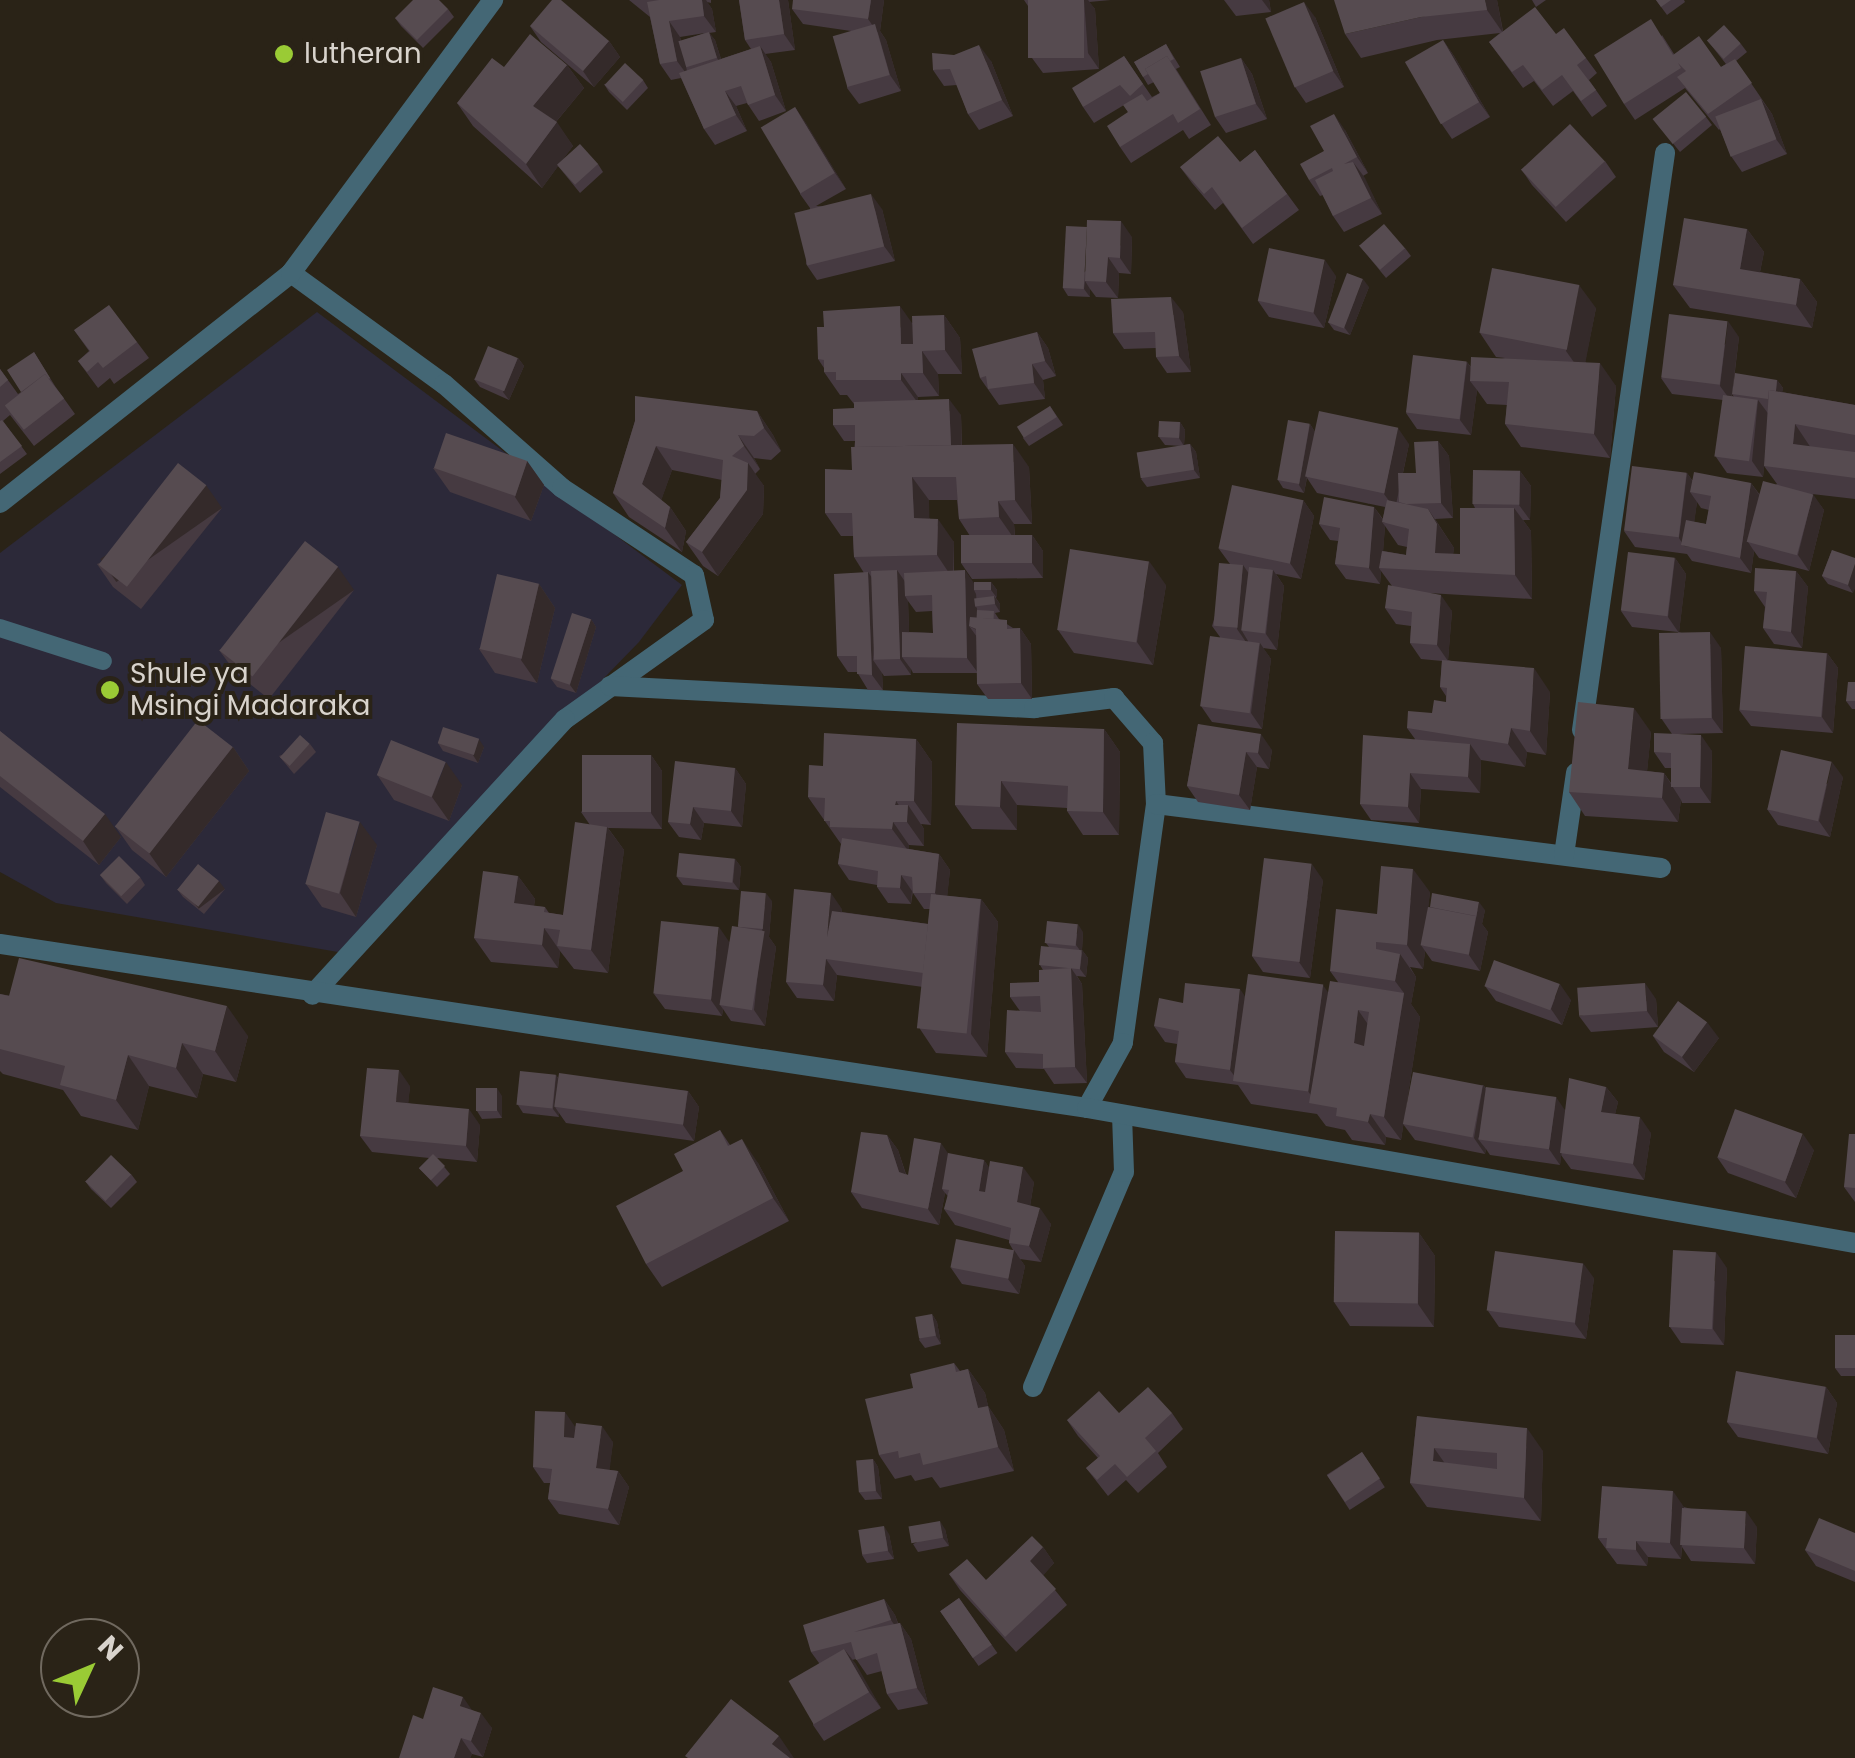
<!DOCTYPE html>
<style>
body{margin:0}
#map{position:relative;width:1855px;height:1758px;overflow:hidden;background:#2a2317;font-family:Poppins,sans-serif}
div>[style]{position:absolute}
[style*='--x']{left:calc(var(--x)*1px);top:calc(var(--y)*1px);width:calc(var(--w)*1px);rotate:calc(var(--a)*1deg)}
.education>*{inset:0;background:#2c2939}
.service>*{height:18px;margin:-9px;padding:0 9px;transform-origin:9px;border-radius:9px;background:#446775}
.minor>*{height:20px;margin:-10px;padding:0 10px;transform-origin:10px;border-radius:10px;background:#446775}
.tertiary>*{height:20px;margin:-10px;padding:0 10px;transform-origin:10px;border-radius:10px;background:#446775}
.wall>*{inset:0;background:#463a41;transform-origin:0 0}
.shaded-wall>*{inset:0;background:#342a2a;transform-origin:0 0}
.building>*{inset:0;background:#564b50;transform-origin:0 0}
.dots>*{width:28px;height:28px;translate:-50% -50%;box-sizing:border-box;border:5px solid #2a2317;border-radius:50%}
span{translate:-50% -50%;white-space:nowrap;text-align:center;line-height:1.15;-webkit-text-stroke:8px #2a2317;paint-order:stroke}
.poi-label{font-size:28px;color:#d8d3cc}
.left{translate:0 -50%;text-align:left}
.north{position:absolute;left:40px;top:1618px;width:100px;height:100px;box-sizing:border-box;background:#2a2317;border:2px solid #70695f;border-radius:50%;rotate:46deg;font-size:28px;font-weight:700;line-height:40px;text-align:center;color:#d8d3cc}
.north::after{content:'';display:block;margin:auto;width:35px;height:45px;background:#9acb35;clip-path:polygon(50% 0,100% 100%,50% 72%,0 100%)}
</style>
<div id="map">
<div class="education">
<div style="clip-path:polygon(317px 312px,682px 585px,639px 642px,338px 952px,56px 903px,0 872px,0 553px)"></div>
</div>
<div class="service">
<div style="--x:0;--y:628;--w:108;--a:17.8"></div>
</div>
<div class="minor">
<div style="--x:291;--y:273;--w:189;--a:36"></div>
<div style="--x:444;--y:384;--w:157;--a:41.4"></div>
<div style="--x:562;--y:488;--w:158;--a:33.4"></div>
<div style="--x:694;--y:575;--w:46;--a:77.5"></div>
<div style="--x:704;--y:620;--w:171;--a:144.5"></div>
<div style="--x:565;--y:719;--w:374;--a:132.5"></div>
<div style="--x:0;--y:503;--w:371;--a:-38.3"></div>
<div style="--x:291;--y:273;--w:340;--a:-53.5"></div>
<div style="--x:610;--y:686;--w:425;--a:3"></div>
<div style="--x:1034;--y:708;--w:81;--a:-7.1"></div>
<div style="--x:1114;--y:698;--w:60;--a:49.1"></div>
<div style="--x:1153;--y:743;--w:61;--a:87.2"></div>
<div style="--x:1156;--y:804;--w:241;--a:97.9"></div>
<div style="--x:1123;--y:1043;--w:74;--a:119"></div>
<div style="--x:1582;--y:730;--w:583;--a:-81.81"></div>
<div style="--x:1156;--y:804;--w:509;--a:7.22"></div>
<div style="--x:1564;--y:855;--w:83;--a:-81.7"></div>
<div style="--x:1033;--y:1387;--w:233;--a:-67.1"></div>
<div style="--x:1124;--y:1172;--w:56;--a:-92"></div>
</div>
<div class="tertiary">
<div style="--x:0;--y:944;--w:1099;--a:8.58"></div>
<div style="--x:1087;--y:1108;--w:780;--a:9.97"></div>
</div>
<div class="wall">
<div style="clip-path:polygon(evenodd,629px 0,711px 0,711px 3px,707px 2px,712px 9px,716px 32px,709px 33px,715px 40px,721px 59px,751px 49px,745px 40px,739px 0,788px 0,795px 50px,765px 54px,771px 62px,786px 111px,759px 121px,747px 103px,736px 106px,747px 131px,715px 145px,704px 129px,681px 78px,671px 80px,660px 64px,650px 17px,629px 0,705px 33px,681px 41px,680px 37px,705px 33px)"></div>
<div style="clip-path:polygon(884px 0,880px 31px,886px 40px,901px 91px,859px 104px,847px 88px,851px 31px,803px 24px,792px 9px)"></div>
<div style="clip-path:polygon(1024px 0,1111px 0,1089px 2px,1095px 9px,1099px 69px,1043px 73px,1032px 58px,1028px 6px)"></div>
<div style="clip-path:polygon(1224px 0,1269px 0,1271px 12px,1236px 16px)"></div>
<div style="clip-path:polygon(1497px 0,1503px 31px,1556px 34px,1586px 58px,1597px 73px,1589px 80px,1607px 106px,1592px 117px,1573px 91px,1553px 106px,1534px 81px,1523px 88px,1489px 42px,1500px 33px,1437px 40px,1361px 58px,1345px 34px)"></div>
<div style="clip-path:polygon(1532px 0,1546px 0,1536px 7px)"></div>
<div style="clip-path:polygon(1656px 0,1684px 0,1685px 2px,1667px 15px)"></div>
<div style="clip-path:polygon(448px 9px,454px 17px,423px 48px,401px 26px,395px 18px)"></div>
<div style="clip-path:polygon(1315px 17px,1344px 87px,1306px 103px,1295px 87px)"></div>
<div style="clip-path:polygon(530px 26px,609px 41px,620px 57px,594px 87px,541px 42px)"></div>
<div style="clip-path:polygon(1662px 35px,1674px 54px,1721px 67px,1726px 64px,1707px 40px,1741px 44px,1747px 52px,1736px 61px,1772px 114px,1787px 154px,1742px 172px,1731px 156px,1720px 129px,1719px 130px,1685px 88px,1635px 120px,1624px 104px)"></div>
<div style="clip-path:polygon(1443px 40px,1454px 56px,1490px 117px,1452px 139px,1441px 123px)"></div>
<div style="clip-path:polygon(1166px 44px,1180px 67px,1176px 69px,1211px 125px,1189px 139px,1183px 130px,1131px 163px,1120px 147px,1128px 112px,1124px 105px,1094px 123px,1083px 107px,1124px 56px,1152px 97px,1160px 93px,1154px 82px,1148px 85px,1134px 62px)"></div>
<div style="clip-path:polygon(1241px 58px,1252px 74px,1267px 119px,1226px 133px,1215px 117px)"></div>
<div style="clip-path:polygon(991px 61px,1013px 116px,979px 130px,968px 114px,957px 85px,944px 86px,933px 70px)"></div>
<div style="clip-path:polygon(567px 65px,584px 88px,556px 122px,573px 146px,562px 160px,598px 164px,603px 172px,580px 193px,558px 166px,542px 188px,473px 126px,457px 103px,504px 67px)"></div>
<div style="clip-path:polygon(643px 80px,648px 88px,627px 110px,609px 92px,604px 84px)"></div>
<div style="clip-path:polygon(795px 107px,846px 189px,816px 206px,882px 209px,895px 261px,817px 280px,806px 264px,810px 208px,800px 194px)"></div>
<div style="clip-path:polygon(1706px 117px,1712px 125px,1680px 152px,1654px 120px)"></div>
<div style="clip-path:polygon(1345px 130px,1368px 173px,1363px 176px,1382px 214px,1344px 232px,1333px 216px,1323px 195px,1320px 196px,1309px 180px,1324px 151px)"></div>
<div style="clip-path:polygon(1255px 150px,1299px 210px,1253px 244px,1223px 203px,1215px 210px,1192px 183px,1180px 167px,1240px 162px)"></div>
<div style="clip-path:polygon(1605px 161px,1616px 177px,1566px 222px,1532px 185px,1521px 169px)"></div>
<div style="clip-path:polygon(1747px 229px,1764px 252px,1760px 272px,1800px 279px,1817px 302px,1812px 328px,1690px 308px,1673px 285px)"></div>
<div style="clip-path:polygon(1132px 237px,1131px 274px,1119px 273px,1118px 298px,1096px 297px,1090px 289px,1090px 297px,1068px 296px,1063px 288px)"></div>
<div style="clip-path:polygon(1359px 245px,1405px 248px,1411px 256px,1386px 278px)"></div>
<div style="clip-path:polygon(1336px 276px,1324px 328px,1269px 317px,1258px 301px)"></div>
<div style="clip-path:polygon(1369px 287px,1350px 335px,1334px 330px,1328px 322px)"></div>
<div style="clip-path:polygon(1596px 308px,1585px 362px,1616px 386px,1610px 458px,1521px 447px,1505px 424px,1507px 405px,1487px 404px,1477px 390px,1471px 435px,1417px 429px,1406px 413px,1467px 362px,1471px 367px,1505px 358px,1496px 357px,1480px 333px)"></div>
<div style="clip-path:polygon(1183px 312px,1191px 372px,1167px 373px,1156px 357px,1156px 348px,1124px 349px,1113px 333px)"></div>
<div style="clip-path:polygon(evenodd,944px 315px,960px 338px,962px 374px,938px 374px,939px 396px,918px 397px,918px 400px,961px 415px,962px 445px,1029px 467px,1032px 524px,1014px 524px,1015px 535px,1032px 535px,1043px 551px,1043px 578px,972px 579px,961px 563px,970px 536px,959px 519px,957px 500px,929px 500px,929px 518px,954px 542px,954px 571px,974px 584px,991px 582px,997px 590px,996px 598px,1000px 604px,1000px 612px,995px 613px,999px 619px,1013px 628px,1020px 628px,1031px 644px,1032px 699px,988px 699px,977px 684px,977px 673px,913px 673px,911px 669px,911px 675px,884px 676px,882px 673px,883px 690px,868px 690px,857px 672px,848px 672px,837px 656px,864px 573px,854px 557px,853px 536px,841px 536px,825px 513px,852px 470px,855px 441px,844px 441px,833px 425px,854px 408px,854px 404px,847px 395px,840px 395px,824px 372px,824px 368px,818px 359px,912px 323px,944px 315px,908px 601px,916px 612px,932px 611px,933px 633px,909px 632px,908px 601px)"></div>
<div style="clip-path:polygon(74px 330px,137px 342px,149px 358px,114px 384px,110px 378px,98px 388px,78px 361px,89px 351px)"></div>
<div style="clip-path:polygon(1037px 332px,1048px 348px,1056px 376px,1043px 380px,1045px 399px,999px 405px,980px 378px)"></div>
<div style="clip-path:polygon(evenodd,1739px 337px,1732px 396px,1734px 397px,1732px 394px,1777px 380px,1783px 388px,1782px 392px,1855px 405px,1855px 499px,1812px 494px,1824px 510px,1809px 571px,1759px 558px,1754px 551px,1751px 573px,1692px 561px,1687px 554px,1635px 547px,1624px 531px,1687px 473px,1692px 480px,1751px 483px,1760px 495px,1777px 484px,1764px 466px,1763px 477px,1727px 473px,1716px 457px,1723px 400px,1672px 394px,1661px 378px,1739px 337px,1697px 502px,1701px 508px,1709px 510px,1706px 524px,1694px 522px,1697px 502px)"></div>
<div style="clip-path:polygon(34px 352px,55px 386px,75px 414px,34px 446px,10px 415px,3px 421px,27px 454px,0 474px,0 369px,18px 394px,21px 392px)"></div>
<div style="clip-path:polygon(518px 358px,524px 366px,509px 400px,480px 387px,474px 379px)"></div>
<div style="clip-path:polygon(1050px 406px,1063px 425px,1029px 446px,1023px 438px)"></div>
<div style="clip-path:polygon(757px 411px,773px 435px,781px 451px,771px 460px,754px 458px,760px 469px,755px 474px,764px 486px,763px 514px,718px 576px,703px 566px,686px 542px,720px 498px,722px 480px,672px 470px,661px 500px,670px 507px,686px 531px,682px 552px,629px 517px,613px 493px,635px 421px)"></div>
<div style="clip-path:polygon(1180px 422px,1185px 430px,1184px 445px,1190px 444px,1196px 452px,1200px 478px,1147px 487px,1141px 479px,1182px 446px,1165px 445px,1159px 437px)"></div>
<div style="clip-path:polygon(evenodd,1310px 424px,1315px 432px,1409px 444px,1403px 473px,1416px 473px,1438px 441px,1449px 456px,1453px 518px,1435px 519px,1454px 548px,1453px 554px,1460px 554px,1475px 508px,1473px 504px,1520px 471px,1531px 486px,1530px 520px,1523px 520px,1531px 531px,1532px 599px,1428px 593px,1452px 611px,1448px 660px,1550px 692px,1546px 755px,1527px 752px,1525px 767px,1481px 760px,1480px 793px,1421px 789px,1419px 823px,1371px 820px,1360px 804px,1415px 739px,1407px 728px,1432px 713px,1446px 702px,1446px 696px,1440px 687px,1442px 661px,1421px 659px,1410px 643px,1411px 626px,1396px 624px,1385px 608px,1392px 586px,1381px 571px,1380px 584px,1346px 579px,1335px 564px,1338px 541px,1330px 540px,1319px 524px,1374px 507px,1383px 519px,1385px 507px,1317px 493px,1307px 478px,1304px 493px,1283px 488px,1278px 480px,1310px 424px,1385px 526px,1398px 545px,1407px 547px,1406px 555px,1383px 551px,1385px 526px)"></div>
<div style="clip-path:polygon(527px 461px,544px 485px,531px 521px,450px 492px,433px 468px)"></div>
<div style="clip-path:polygon(1303px 500px,1314px 516px,1301px 579px,1276px 574px,1284px 586px,1277px 650px,1263px 648px,1271px 659px,1262px 729px,1212px 722px,1201px 706px,1220px 637px,1212px 626px,1230px 564px,1219px 549px)"></div>
<div style="clip-path:polygon(222px 508px,141px 609px,113px 587px,97px 564px)"></div>
<div style="clip-path:polygon(1832px 550px,1853px 593px,1828px 584px,1822px 576px)"></div>
<div style="clip-path:polygon(1675px 558px,1686px 574px,1679px 632px,1721px 648px,1723px 733px,1679px 734px,1712px 751px,1711px 803px,1682px 803px,1681px 800px,1678px 822px,1585px 816px,1569px 792px,1651px 732px,1647px 771px,1664px 773px,1671px 783px,1671px 768px,1665px 768px,1654px 752px,1672px 734px,1661px 718px,1678px 632px,1632px 627px,1621px 611px)"></div>
<div style="clip-path:polygon(1796px 571px,1808px 587px,1802px 648px,1774px 644px,1763px 628px,1765px 607px,1754px 591px)"></div>
<div style="clip-path:polygon(539px 584px,555px 608px,537px 683px,495px 673px,479px 649px)"></div>
<div style="clip-path:polygon(1166px 585px,1153px 665px,1074px 653px,1058px 630px)"></div>
<div style="clip-path:polygon(354px 590px,269px 699px,236px 673px,219px 650px)"></div>
<div style="clip-path:polygon(591px 619px,596px 627px,576px 693px,557px 687px,551px 679px)"></div>
<div style="clip-path:polygon(1827px 653px,1838px 668px,1833px 733px,1751px 726px,1739px 710px)"></div>
<div style="clip-path:polygon(1855px 682px,1855px 709px,1852px 709px,1846px 701px)"></div>
<div style="clip-path:polygon(1198px 724px,1272px 750px,1269px 769px,1257px 767px,1250px 810px,1198px 802px,1187px 786px)"></div>
<div style="clip-path:polygon(1104px 729px,1120px 752px,1119px 835px,1083px 835px,1067px 811px,1067px 808px,1017px 805px,1017px 830px,972px 829px,955px 805px)"></div>
<div style="clip-path:polygon(0 731px,121px 837px,99px 865px,0 787px)"></div>
<div style="clip-path:polygon(916px 739px,932px 762px,931px 825px,921px 824px,924px 829px,924px 846px,909px 845px,909px 849px,939px 854px,950px 870px,947px 896px,981px 899px,998px 922px,987px 1057px,936px 1053px,920px 1029px,923px 987px,837px 975px,834px 1001px,797px 998px,786px 982px,842px 909px,842px 912px,928px 924px,930px 909px,924px 909px,913px 893px,913px 891px,911px 904px,888px 903px,877px 887px,877px 885px,849px 880px,838px 864px,841px 844px,808px 797px,823px 766px)"></div>
<div style="clip-path:polygon(438px 743px,484px 747px,478px 763px,443px 751px)"></div>
<div style="clip-path:polygon(310px 744px,316px 752px,294px 774px,279px 756px)"></div>
<div style="clip-path:polygon(233px 747px,249px 771px,166px 877px,132px 850px,115px 826px)"></div>
<div style="clip-path:polygon(651px 755px,662px 771px,662px 829px,608px 828px,624px 850px,608px 973px,574px 969px,560px 951px,558px 968px,491px 962px,474px 938px,518px 876px,535px 899px,534px 906px,545px 907px,549px 913px,563px 915px,590px 825px,581px 812px)"></div>
<div style="clip-path:polygon(735px 768px,746px 784px,742px 827px,704px 823px,701px 840px,679px 837px,668px 822px)"></div>
<div style="clip-path:polygon(378px 776px,462px 785px,449px 821px,394px 800px)"></div>
<div style="clip-path:polygon(1843px 777px,1830px 837px,1778px 825px,1767px 809px)"></div>
<div style="clip-path:polygon(377px 845px,356px 917px,322px 907px,306px 884px)"></div>
<div style="clip-path:polygon(735px 859px,741px 867px,739px 890px,683px 885px,677px 877px)"></div>
<div style="clip-path:polygon(100px 875px,140px 877px,145px 885px,127px 904px,106px 883px)"></div>
<div style="clip-path:polygon(1323px 880px,1310px 978px,1263px 972px,1252px 956px)"></div>
<div style="clip-path:polygon(177px 889px,225px 889px,204px 914px,183px 897px)"></div>
<div style="clip-path:polygon(1430px 892px,1428px 907px,1485px 910px,1482px 924px,1488px 932px,1480px 971px,1432px 961px,1425px 951px,1423px 969px,1410px 967px,1416px 977px,1411px 1004px,1420px 1017px,1401px 1140px,1386px 1137px,1385px 1145px,1352px 1140px,1345px 1130px,1326px 1126px,1317px 1114px,1251px 1104px,1238px 1085px,1186px 1078px,1175px 1062px,1177px 1044px,1165px 1042px,1154px 1026px,1183px 1003px,1245px 997px,1328px 993px,1338px 982px,1330px 971px,1377px 914px)"></div>
<div style="clip-path:polygon(772px 901px,769px 937px,776px 947px,765px 1026px,731px 1021px,723px 1009px,722px 1016px,665px 1009px,654px 994px,729px 943px,738px 927px)"></div>
<div style="clip-path:polygon(1083px 932px,1082px 950px,1088px 958px,1086px 977px,1077px 976px,1082px 984px,1087px 1083px,1054px 1084px,1044px 1069px,1016px 1068px,1005px 1052px,1020px 1011px,1010px 997px,1039px 982px,1043px 970px,1040px 965px,1049px 947px,1046px 943px)"></div>
<div style="clip-path:polygon(1485px 986px,1571px 1000px,1562px 1025px,1496px 1001px)"></div>
<div style="clip-path:polygon(0 994px,248px 1036px,236px 1082px,203px 1074px,197px 1098px,149px 1086px,138px 1130px,81px 1116px,63px 1090px,3px 1074px,0 1071px)"></div>
<div style="clip-path:polygon(1656px 999px,1658px 1027px,1591px 1032px,1579px 1016px)"></div>
<div style="clip-path:polygon(1653px 1036px,1719px 1038px,1694px 1072px,1664px 1052px)"></div>
<div style="clip-path:polygon(556px 1075px,559px 1079px,688px 1091px,699px 1107px,694px 1141px,566px 1123px,559px 1113px,559px 1117px,523px 1113px,518px 1105px)"></div>
<div style="clip-path:polygon(1483px 1085px,1486px 1088px,1565px 1110px,1606px 1087px,1618px 1102px,1615px 1114px,1651px 1133px,1644px 1180px,1571px 1169px,1561px 1155px,1560px 1165px,1490px 1155px,1486px 1149px,1485px 1154px,1415px 1140px,1403px 1124px)"></div>
<div style="clip-path:polygon(410px 1086px,408px 1103px,480px 1125px,477px 1162px,437px 1158px,450px 1174px,437px 1187px,419px 1168px,429px 1158px,372px 1152px,360px 1136px)"></div>
<div style="clip-path:polygon(502px 1096px,502px 1118px,482px 1119px,477px 1111px)"></div>
<div style="clip-path:polygon(720px 1130px,730px 1145px,758px 1163px,789px 1221px,662px 1287px,646px 1264px,683px 1171px)"></div>
<div style="clip-path:polygon(1855px 1134px,1855px 1202px,1844px 1187px)"></div>
<div style="clip-path:polygon(887px 1135px,898px 1150px,906px 1174px,908px 1175px,948px 1154px,984px 1160px,989px 1168px,1034px 1182px,1030px 1206px,1051px 1224px,1041px 1262px,1020px 1259px,1025px 1266px,1019px 1294px,962px 1284px,951px 1268px,1013px 1250px,1009px 1243px,1009px 1240px,955px 1225px,944px 1209px,948px 1196px,945px 1193px,939px 1225px,862px 1208px,851px 1192px)"></div>
<div style="clip-path:polygon(1814px 1150px,1796px 1198px,1728px 1173px,1717px 1157px)"></div>
<div style="clip-path:polygon(131px 1174px,137px 1182px,111px 1208px,91px 1189px,85px 1181px)"></div>
<div style="clip-path:polygon(1419px 1233px,1435px 1256px,1434px 1327px,1350px 1326px,1334px 1302px)"></div>
<div style="clip-path:polygon(1727px 1268px,1724px 1345px,1681px 1343px,1670px 1327px)"></div>
<div style="clip-path:polygon(1594px 1278px,1586px 1339px,1499px 1327px,1488px 1311px)"></div>
<div style="clip-path:polygon(932px 1314px,937px 1322px,941px 1344px,925px 1348px,919px 1340px)"></div>
<div style="clip-path:polygon(1855px 1335px,1855px 1376px,1841px 1376px,1835px 1368px)"></div>
<div style="clip-path:polygon(954px 1363px,960px 1371px,968px 1369px,985px 1393px,988px 1406px,1004px 1430px,1014px 1471px,940px 1488px,932px 1477px,915px 1481px,911px 1475px,895px 1479px,879px 1455px,913px 1388px)"></div>
<div style="clip-path:polygon(1826px 1387px,1837px 1403px,1828px 1454px,1738px 1437px,1727px 1422px)"></div>
<div style="clip-path:polygon(1119px 1413px,1172px 1413px,1183px 1429px,1158px 1453px,1167px 1467px,1138px 1493px,1126px 1480px,1108px 1496px,1086px 1468px,1098px 1458px,1078px 1436px,1067px 1420px)"></div>
<div style="clip-path:polygon(1417px 1416px,1543px 1451px,1541px 1521px,1427px 1507px,1410px 1483px)"></div>
<div style="clip-path:polygon(576px 1426px,613px 1442px,609px 1470px,618px 1471px,629px 1487px,619px 1525px,559px 1514px,548px 1499px,550px 1483px,544px 1483px,533px 1467px)"></div>
<div style="left:1362px;top:1452px;width:42px;height:42px;rotate:57deg"></div>
<div style="clip-path:polygon(873px 1459px,878px 1467px,882px 1499px,865px 1500px,859px 1492px)"></div>
<div style="clip-path:polygon(1684px 1507px,1757px 1527px,1755px 1564px,1691px 1561px,1682px 1547px,1681px 1559px,1648px 1557px,1647px 1566px,1617px 1564px,1598px 1538px)"></div>
<div style="clip-path:polygon(945px 1529px,949px 1546px,918px 1552px,913px 1544px)"></div>
<div style="clip-path:polygon(1855px 1533px,1855px 1582px,1816px 1566px,1805px 1550px)"></div>
<div style="clip-path:polygon(889px 1534px,894px 1559px,867px 1563px,862px 1555px)"></div>
<div style="clip-path:polygon(1043px 1547px,1054px 1563px,1043px 1575px,1067px 1605px,1016px 1652px,960px 1590px,949px 1574px,986px 1580px)"></div>
<div style="left:959px;top:1598px;width:67px;height:23px;rotate:55deg"></div>
<div style="clip-path:polygon(884px 1599px,895px 1615px,898px 1623px,900px 1623px,911px 1639px,928px 1704px,898px 1710px,887px 1694px,882px 1671px,867px 1675px,856px 1659px,852px 1660px,881px 1708px,824px 1741px,813px 1725px,819px 1663px,811px 1652px)"></div>
<div style="clip-path:polygon(472px 1710px,492px 1728px,483px 1757px,472px 1754px,470px 1758px,399px 1758px)"></div>
</div>
<div class="shaded-wall">
<div style="clip-path:polygon(702px 0,706px 0,712px 9px,716px 32px,704px 16px)"></div>
<div style="clip-path:polygon(779px 0,788px 0,795px 50px,784px 34px)"></div>
<div style="clip-path:polygon(871px 0,884px 0,880px 31px,886px 40px,901px 91px,890px 75px,878px 33px,868px 19px)"></div>
<div style="clip-path:polygon(1084px 0,1088px 0,1095px 9px,1099px 69px,1088px 53px)"></div>
<div style="clip-path:polygon(1262px 0,1269px 0,1271px 12px)"></div>
<div style="clip-path:polygon(1485px 0,1497px 0,1503px 33px,1487px 10px)"></div>
<div style="clip-path:polygon(1304px 2px,1315px 17px,1344px 87px,1333px 71px)"></div>
<div style="clip-path:polygon(669px 21px,680px 37px,688px 76px,677px 61px)"></div>
<div style="clip-path:polygon(709px 32px,715px 40px,723px 66px,717px 58px)"></div>
<div style="clip-path:polygon(1443px 40px,1454px 56px,1490px 117px,1479px 102px)"></div>
<div style="clip-path:polygon(609px 41px,620px 57px,594px 87px,583px 71px)"></div>
<div style="clip-path:polygon(979px 45px,991px 61px,1013px 116px,1002px 100px)"></div>
<div style="clip-path:polygon(760px 46px,771px 62px,786px 111px,775px 95px)"></div>
<div style="clip-path:polygon(1241px 58px,1252px 74px,1267px 119px,1256px 104px)"></div>
<div style="clip-path:polygon(567px 65px,584px 88px,550px 129px,533px 106px)"></div>
<div style="clip-path:polygon(725px 91px,736px 106px,747px 131px,736px 115px)"></div>
<div style="clip-path:polygon(1761px 99px,1772px 114px,1787px 154px,1776px 139px)"></div>
<div style="clip-path:polygon(795px 107px,806px 123px,846px 189px,835px 173px)"></div>
<div style="clip-path:polygon(1334px 114px,1345px 130px,1368px 173px,1357px 157px)"></div>
<div style="clip-path:polygon(557px 122px,573px 146px,542px 188px,526px 164px)"></div>
<div style="clip-path:polygon(1353px 162px,1365px 178px,1382px 214px,1371px 198px)"></div>
<div style="clip-path:polygon(871px 194px,882px 209px,895px 261px,884px 246px)"></div>
<div style="clip-path:polygon(1121px 221px,1132px 237px,1131px 274px,1120px 258px)"></div>
<div style="clip-path:polygon(1747px 229px,1764px 252px,1756px 292px,1740px 269px)"></div>
<div style="clip-path:polygon(1108px 257px,1119px 273px,1118px 298px,1106px 282px)"></div>
<div style="clip-path:polygon(1325px 260px,1336px 276px,1324px 328px,1313px 312px)"></div>
<div style="clip-path:polygon(1363px 279px,1369px 287px,1350px 335px,1344px 327px)"></div>
<div style="clip-path:polygon(1800px 279px,1817px 302px,1812px 328px,1796px 305px)"></div>
<div style="clip-path:polygon(1085px 281px,1090px 289px,1090px 297px,1084px 289px)"></div>
<div style="clip-path:polygon(1579px 285px,1596px 308px,1583px 375px,1566px 351px)"></div>
<div style="clip-path:polygon(1171px 297px,1183px 312px,1191px 372px,1179px 356px)"></div>
<div style="clip-path:polygon(900px 306px,917px 330px,917px 368px,901px 344px)"></div>
<div style="clip-path:polygon(944px 315px,960px 338px,962px 374px,945px 350px)"></div>
<div style="clip-path:polygon(1728px 321px,1739px 337px,1731px 401px,1720px 386px)"></div>
<div style="clip-path:polygon(1037px 332px,1048px 348px,1056px 376px,1045px 361px)"></div>
<div style="clip-path:polygon(922px 351px,938px 374px,939px 396px,923px 373px)"></div>
<div style="clip-path:polygon(518px 358px,524px 366px,509px 400px,503px 392px)"></div>
<div style="clip-path:polygon(1467px 362px,1478px 378px,1470px 381px,1477px 390px,1471px 435px,1460px 420px)"></div>
<div style="clip-path:polygon(1600px 363px,1616px 386px,1610px 458px,1594px 434px)"></div>
<div style="clip-path:polygon(1032px 364px,1043px 380px,1045px 399px,1034px 383px)"></div>
<div style="clip-path:polygon(901px 373px,918px 397px,918px 403px,901px 380px)"></div>
<div style="clip-path:polygon(1777px 380px,1783px 388px,1780px 408px,1775px 400px)"></div>
<div style="clip-path:polygon(949px 399px,961px 415px,962px 462px,951px 446px)"></div>
<div style="clip-path:polygon(1758px 400px,1770px 416px,1763px 477px,1752px 461px)"></div>
<div style="clip-path:polygon(757px 411px,773px 435px,781px 451px,764px 428px)"></div>
<div style="clip-path:polygon(1180px 422px,1185px 430px,1184px 446px,1179px 438px)"></div>
<div style="clip-path:polygon(1310px 424px,1315px 432px,1304px 493px,1299px 485px)"></div>
<div style="clip-path:polygon(1795px 424px,1811px 448px,1793px 444px)"></div>
<div style="clip-path:polygon(1398px 428px,1409px 444px,1395px 509px,1384px 494px)"></div>
<div style="clip-path:polygon(738px 435px,754px 458px,760px 469px,744px 446px)"></div>
<div style="clip-path:polygon(1438px 441px,1449px 456px,1453px 518px,1441px 503px)"></div>
<div style="clip-path:polygon(1013px 444px,1029px 467px,1032px 524px,1015px 500px)"></div>
<div style="clip-path:polygon(1190px 444px,1196px 452px,1200px 478px,1194px 470px)"></div>
<div style="clip-path:polygon(656px 446px,672px 470px,659px 507px,642px 484px)"></div>
<div style="clip-path:polygon(527px 461px,544px 485px,531px 521px,515px 497px)"></div>
<div style="clip-path:polygon(748px 463px,764px 486px,763px 514px,718px 576px,702px 552px)"></div>
<div style="clip-path:polygon(1520px 471px,1531px 486px,1530px 520px,1519px 505px)"></div>
<div style="clip-path:polygon(1687px 473px,1698px 489px,1690px 492px,1697px 502px,1691px 547px,1684px 546px,1679px 538px)"></div>
<div style="clip-path:polygon(912px 477px,929px 500px,930px 542px,914px 518px)"></div>
<div style="clip-path:polygon(1751px 483px,1762px 499px,1748px 542px,1754px 551px,1751px 573px,1740px 558px)"></div>
<div style="left:206px;top:485px;width:28px;height:129px;rotate:55deg"></div>
<div style="clip-path:polygon(1813px 494px,1824px 510px,1809px 571px,1798px 555px)"></div>
<div style="clip-path:polygon(1303px 500px,1314px 516px,1301px 579px,1290px 563px)"></div>
<div style="clip-path:polygon(998px 501px,1014px 524px,1015px 540px,999px 517px)"></div>
<div style="clip-path:polygon(670px 507px,686px 531px,682px 552px,665px 528px)"></div>
<div style="clip-path:polygon(1374px 507px,1385px 523px,1382px 522px,1385px 526px,1382px 568px,1379px 568px,1381px 571px,1380px 584px,1369px 568px)"></div>
<div style="clip-path:polygon(1514px 508px,1531px 531px,1532px 599px,1515px 575px)"></div>
<div style="clip-path:polygon(1428px 509px,1454px 548px,1451px 572px,1435px 553px)"></div>
<div style="clip-path:polygon(938px 519px,954px 542px,953px 579px,937px 555px)"></div>
<div style="clip-path:polygon(1032px 535px,1043px 551px,1043px 578px,1032px 563px)"></div>
<div style="clip-path:polygon(1675px 558px,1686px 574px,1679px 633px,1668px 617px)"></div>
<div style="clip-path:polygon(1149px 561px,1166px 585px,1153px 665px,1137px 642px)"></div>
<div style="clip-path:polygon(1855px 564px,1855px 589px,1853px 593px,1848px 585px)"></div>
<div style="clip-path:polygon(1243px 565px,1254px 581px,1242px 631px,1248px 641px,1248px 645px,1237px 629px)"></div>
<div style="left:338px;top:567px;width:28px;height:138px;rotate:55deg"></div>
<div style="clip-path:polygon(897px 570px,908px 586px,905px 596px,908px 601px,910px 657px,902px 657px,911px 669px,911px 675px,900px 659px)"></div>
<div style="clip-path:polygon(965px 570px,976px 586px,974px 590px,976px 594px,977px 605px,975px 606px,977px 608px,977px 630px,969px 626px,977px 637px,978px 673px,967px 658px)"></div>
<div style="clip-path:polygon(1273px 570px,1284px 586px,1277px 650px,1266px 634px)"></div>
<div style="clip-path:polygon(1796px 571px,1808px 587px,1802px 648px,1791px 632px)"></div>
<div style="clip-path:polygon(868px 572px,879px 588px,873px 660px,882px 673px,883px 690px,872px 675px)"></div>
<div style="clip-path:polygon(991px 582px,997px 590px,997px 598px,991px 590px)"></div>
<div style="clip-path:polygon(539px 584px,555px 608px,537px 683px,521px 660px)"></div>
<div style="clip-path:polygon(1441px 595px,1452px 611px,1448px 661px,1437px 645px)"></div>
<div style="clip-path:polygon(994px 596px,1000px 604px,1000px 612px,995px 604px)"></div>
<div style="clip-path:polygon(591px 619px,596px 627px,576px 693px,570px 685px)"></div>
<div style="clip-path:polygon(1020px 628px,1031px 644px,1032px 699px,1021px 683px)"></div>
<div style="clip-path:polygon(1710px 632px,1721px 648px,1723px 733px,1712px 718px)"></div>
<div style="clip-path:polygon(1260px 643px,1271px 659px,1262px 729px,1251px 713px)"></div>
<div style="clip-path:polygon(1827px 653px,1838px 668px,1833px 733px,1822px 717px)"></div>
<div style="clip-path:polygon(1534px 668px,1550px 692px,1546px 755px,1530px 731px)"></div>
<div style="clip-path:polygon(1634px 708px,1651px 732px,1645px 793px,1628px 769px)"></div>
<div style="clip-path:polygon(1511px 728px,1527px 752px,1525px 767px,1508px 744px)"></div>
<div style="clip-path:polygon(1104px 729px,1120px 752px,1119px 835px,1103px 812px)"></div>
<div style="clip-path:polygon(1261px 734px,1272px 750px,1269px 769px,1258px 753px)"></div>
<div style="clip-path:polygon(1701px 735px,1712px 751px,1711px 803px,1700px 787px)"></div>
<div style="clip-path:polygon(479px 739px,484px 747px,478px 763px,473px 755px)"></div>
<div style="clip-path:polygon(916px 739px,932px 762px,931px 825px,914px 801px)"></div>
<div style="clip-path:polygon(1470px 744px,1481px 760px,1480px 793px,1468px 777px)"></div>
<div style="clip-path:polygon(233px 747px,249px 771px,166px 877px,149px 853px)"></div>
<div style="clip-path:polygon(1246px 752px,1257px 767px,1250px 810px,1239px 795px)"></div>
<div style="clip-path:polygon(651px 755px,662px 771px,662px 829px,651px 813px)"></div>
<div style="clip-path:polygon(446px 762px,462px 785px,449px 821px,432px 797px)"></div>
<div style="clip-path:polygon(1832px 762px,1843px 777px,1830px 837px,1819px 821px)"></div>
<div style="clip-path:polygon(735px 768px,746px 784px,742px 827px,731px 811px)"></div>
<div style="clip-path:polygon(1410px 773px,1421px 789px,1419px 823px,1408px 807px)"></div>
<div style="clip-path:polygon(1664px 773px,1681px 800px,1678px 822px,1662px 798px)"></div>
<div style="clip-path:polygon(1001px 781px,1017px 805px,1017px 830px,1000px 807px)"></div>
<div style="clip-path:polygon(896px 801px,907px 817px,908px 805px,924px 829px,924px 846px,895px 805px)"></div>
<div style="clip-path:polygon(693px 807px,704px 823px,701px 840px,690px 824px)"></div>
<div style="clip-path:polygon(105px 814px,121px 837px,99px 865px,83px 841px)"></div>
<div style="clip-path:polygon(360px 822px,377px 845px,356px 917px,340px 893px)"></div>
<div style="clip-path:polygon(893px 822px,909px 845px,909px 852px,892px 829px)"></div>
<div style="clip-path:polygon(607px 827px,624px 850px,608px 973px,591px 950px)"></div>
<div style="clip-path:polygon(939px 854px,950px 870px,946px 909px,935px 893px)"></div>
<div style="clip-path:polygon(735px 859px,741px 867px,739px 890px,733px 882px)"></div>
<div style="clip-path:polygon(1312px 864px,1323px 880px,1310px 978px,1299px 962px)"></div>
<div style="clip-path:polygon(1413px 869px,1430px 892px,1425px 946px,1421px 945px,1425px 951px,1423px 969px,1407px 945px)"></div>
<div style="clip-path:polygon(901px 875px,912px 891px,911px 904px,900px 888px)"></div>
<div style="clip-path:polygon(518px 876px,535px 899px,531px 926px,514px 903px)"></div>
<div style="left:219px;top:881px;width:10px;height:33px;rotate:53deg"></div>
<div style="clip-path:polygon(766px 893px,772px 901px,769px 937px,776px 947px,765px 1026px,754px 1010px)"></div>
<div style="clip-path:polygon(831px 893px,842px 909px,838px 953px,827px 937px)"></div>
<div style="clip-path:polygon(981px 899px,998px 922px,987px 1057px,971px 1034px)"></div>
<div style="clip-path:polygon(1479px 902px,1485px 910px,1482px 924px,1488px 932px,1480px 971px,1469px 955px)"></div>
<div style="clip-path:polygon(1078px 924px,1083px 932px,1082px 950px,1088px 958px,1086px 977px,1080px 969px,1082px 953px,1076px 945px)"></div>
<div style="clip-path:polygon(719px 927px,730px 943px,720px 1005px,723px 1009px,722px 1016px,711px 1000px)"></div>
<div style="clip-path:polygon(544px 928px,560px 951px,558px 968px,542px 945px)"></div>
<div style="clip-path:polygon(1400px 954px,1416px 977px,1411px 1004px,1420px 1017px,1401px 1140px,1384px 1117px,1404px 993px,1395px 981px)"></div>
<div style="clip-path:polygon(826px 959px,837px 975px,834px 1001px,823px 985px)"></div>
<div style="clip-path:polygon(1071px 968px,1082px 984px,1087px 1083px,1075px 1067px)"></div>
<div style="clip-path:polygon(1645px 983px,1656px 999px,1658px 1027px,1647px 1011px)"></div>
<div style="clip-path:polygon(1560px 984px,1571px 1000px,1562px 1025px,1551px 1009px)"></div>
<div style="clip-path:polygon(1323px 985px,1339px 1008px,1317px 1104px,1308px 1091px)"></div>
<div style="clip-path:polygon(1240px 989px,1251px 1005px,1238px 1081px,1230px 1070px)"></div>
<div style="clip-path:polygon(227px 1006px,248px 1036px,236px 1082px,215px 1051px)"></div>
<div style="clip-path:polygon(1358px 1010px,1374px 1033px,1370px 1067px,1354px 1043px)"></div>
<div style="clip-path:polygon(1707px 1022px,1719px 1038px,1694px 1072px,1682px 1057px)"></div>
<div style="clip-path:polygon(182px 1043px,203px 1074px,197px 1098px,176px 1068px)"></div>
<div style="clip-path:polygon(128px 1055px,149px 1086px,138px 1130px,116px 1100px)"></div>
<div style="clip-path:polygon(399px 1070px,410px 1086px,407px 1118px,396px 1102px)"></div>
<div style="clip-path:polygon(556px 1075px,561px 1083px,555px 1107px,559px 1113px,559px 1117px,553px 1109px)"></div>
<div style="clip-path:polygon(1483px 1085px,1494px 1101px,1478px 1139px,1486px 1149px,1485px 1154px,1474px 1138px)"></div>
<div style="clip-path:polygon(1606px 1087px,1618px 1102px,1612px 1127px,1601px 1112px)"></div>
<div style="clip-path:polygon(497px 1088px,502px 1096px,502px 1118px,497px 1110px)"></div>
<div style="clip-path:polygon(688px 1091px,699px 1107px,694px 1141px,683px 1125px)"></div>
<div style="clip-path:polygon(1556px 1097px,1567px 1113px,1560px 1165px,1549px 1149px)"></div>
<div style="clip-path:polygon(469px 1109px,480px 1125px,477px 1162px,466px 1146px)"></div>
<div style="clip-path:polygon(1370px 1114px,1386px 1137px,1385px 1145px,1368px 1122px)"></div>
<div style="clip-path:polygon(1640px 1117px,1651px 1133px,1644px 1180px,1633px 1164px)"></div>
<div style="clip-path:polygon(1803px 1134px,1814px 1150px,1796px 1198px,1785px 1182px)"></div>
<div style="clip-path:polygon(887px 1135px,898px 1150px,910px 1188px,899px 1172px)"></div>
<div style="clip-path:polygon(742px 1139px,758px 1163px,789px 1221px,773px 1198px)"></div>
<div style="clip-path:polygon(941px 1143px,952px 1159px,942px 1189px,945px 1193px,939px 1225px,928px 1209px)"></div>
<div style="clip-path:polygon(984px 1160px,995px 1176px,990px 1207px,979px 1191px)"></div>
<div style="clip-path:polygon(1023px 1167px,1034px 1182px,1028px 1218px,1017px 1202px)"></div>
<div style="clip-path:polygon(1040px 1208px,1051px 1224px,1041px 1262px,1029px 1246px)"></div>
<div style="clip-path:polygon(1419px 1233px,1435px 1256px,1434px 1327px,1418px 1304px)"></div>
<div style="clip-path:polygon(1014px 1250px,1025px 1266px,1019px 1294px,1008px 1279px)"></div>
<div style="clip-path:polygon(1716px 1252px,1727px 1268px,1724px 1345px,1713px 1329px)"></div>
<div style="clip-path:polygon(1583px 1263px,1594px 1278px,1586px 1339px,1575px 1324px)"></div>
<div style="clip-path:polygon(932px 1314px,937px 1322px,941px 1344px,936px 1336px)"></div>
<div style="clip-path:polygon(968px 1369px,985px 1393px,994px 1431px,978px 1408px)"></div>
<div style="clip-path:polygon(1826px 1387px,1837px 1403px,1828px 1454px,1817px 1438px)"></div>
<div style="clip-path:polygon(988px 1406px,1004px 1430px,1014px 1471px,998px 1447px)"></div>
<div style="clip-path:polygon(565px 1412px,576px 1428px,576px 1452px,564px 1437px)"></div>
<div style="clip-path:polygon(602px 1426px,613px 1442px,608px 1484px,596px 1468px)"></div>
<div style="clip-path:polygon(1527px 1428px,1543px 1451px,1541px 1521px,1524px 1498px)"></div>
<div style="clip-path:polygon(1434px 1448px,1451px 1472px,1433px 1461px)"></div>
<div style="clip-path:polygon(873px 1459px,878px 1467px,882px 1499px,876px 1491px)"></div>
<div style="clip-path:polygon(618px 1471px,629px 1487px,619px 1525px,608px 1509px)"></div>
<div style="clip-path:polygon(1673px 1491px,1684px 1507px,1681px 1559px,1670px 1543px)"></div>
<div style="clip-path:polygon(1746px 1511px,1757px 1527px,1755px 1564px,1744px 1548px)"></div>
<div style="clip-path:polygon(940px 1521px,945px 1529px,949px 1546px,943px 1538px)"></div>
<div style="clip-path:polygon(884px 1526px,889px 1534px,894px 1559px,888px 1551px)"></div>
<div style="clip-path:polygon(1636px 1541px,1648px 1557px,1647px 1566px,1636px 1550px)"></div>
<div style="clip-path:polygon(1043px 1547px,1054px 1563px,1042px 1577px,1030px 1561px)"></div>
<div style="clip-path:polygon(884px 1599px,895px 1615px,902px 1636px,891px 1620px)"></div>
<div style="clip-path:polygon(900px 1623px,911px 1639px,928px 1704px,917px 1688px)"></div>
<div style="clip-path:polygon(844px 1649px,856px 1664px,881px 1708px,869px 1692px)"></div>
<div style="clip-path:polygon(463px 1697px,474px 1713px,460px 1706px)"></div>
<div style="clip-path:polygon(481px 1713px,492px 1728px,483px 1757px,471px 1741px)"></div>
<div style="clip-path:polygon(779px 1736px,794px 1758px,782px 1758px,772px 1744px)"></div>
<div style="clip-path:polygon(461px 1738px,472px 1754px,470px 1758px,454px 1758px)"></div>
</div>
<div class="building">
<div style="clip-path:polygon(413px 0,439px 0,448px 9px,417px 40px,395px 18px)"></div>
<div style="clip-path:polygon(552px 0,561px 0,609px 41px,583px 71px,530px 26px)"></div>
<div style="clip-path:polygon(659px 0,702px 0,704px 16px,669px 21px,677px 61px,660px 64px,647px 2px)"></div>
<div style="clip-path:polygon(739px 0,779px 0,784px 34px,745px 40px)"></div>
<div style="clip-path:polygon(793px 0,871px 0,868px 19px,792px 9px)"></div>
<div style="left:1028px;top:0;width:56px;height:58px"></div>
<div style="clip-path:polygon(1334px 0,1485px 0,1487px 10px,1421px 17px,1345px 34px)"></div>
<div style="clip-path:polygon(1656px 0,1671px 0,1661px 7px)"></div>
<div style="left:1304px;top:2px;width:75px;height:42px;rotate:67deg"></div>
<div style="clip-path:polygon(1535px 7px,1556px 34px,1564px 28px,1586px 58px,1577px 65px,1596px 90px,1581px 101px,1562px 75px,1542px 90px,1523px 65px,1512px 72px,1489px 42px)"></div>
<div style="clip-path:polygon(1651px 19px,1673px 55px,1699px 36px,1721px 67px,1735px 59px,1752px 83px,1708px 114px,1677px 77px,1686px 71px,1678px 63px,1681px 68px,1624px 104px,1594px 55px)"></div>
<div style="left:875px;top:24px;width:53px;height:44px;rotate:74deg"></div>
<div style="left:1724px;top:25px;width:25px;height:23px;rotate:48deg"></div>
<div style="left:709px;top:32px;width:27px;height:32px;rotate:73deg"></div>
<div style="clip-path:polygon(530px 34px,567px 65px,533px 106px,557px 122px,526px 164px,457px 103px,492px 58px,504px 67px)"></div>
<div style="left:1443px;top:40px;width:72px;height:44px;rotate:60deg"></div>
<div style="clip-path:polygon(1166px 44px,1174px 59px,1170px 61px,1167px 56px,1145px 69px,1148px 74px,1143px 77px,1134px 62px)"></div>
<div style="clip-path:polygon(979px 45px,1002px 100px,968px 114px,950px 69px,933px 70px,932px 53px,954px 55px)"></div>
<div style="clip-path:polygon(760px 46px,775px 95px,748px 105px,741px 86px,725px 91px,736px 115px,704px 129px,679px 73px)"></div>
<div style="clip-path:polygon(1124px 56px,1143px 84px,1130px 96px,1120px 85px,1083px 107px,1072px 88px)"></div>
<div style="clip-path:polygon(1167px 56px,1200px 109px,1178px 123px,1173px 114px,1120px 147px,1107px 126px,1128px 112px,1123px 105px,1142px 94px,1147px 101px,1160px 93px,1145px 69px)"></div>
<div style="left:1241px;top:58px;width:48px;height:43px;rotate:72deg"></div>
<div style="left:625px;top:63px;width:25px;height:30px;rotate:43deg"></div>
<div style="left:1686px;top:92px;width:32px;height:43px;rotate:51deg"></div>
<div style="left:1761px;top:99px;width:43px;height:49px;rotate:69deg"></div>
<div style="left:795px;top:107px;width:77px;height:40px;rotate:59deg"></div>
<div style="clip-path:polygon(1334px 114px,1357px 157px,1344px 164px,1353px 162px,1371px 198px,1333px 216px,1315px 180px,1333px 171px,1332px 168px,1309px 180px,1300px 164px,1324px 151px,1310px 126px)"></div>
<div style="left:1570px;top:124px;width:51px;height:67px;rotate:47deg"></div>
<div style="clip-path:polygon(1218px 136px,1240px 162px,1255px 150px,1287px 194px,1242px 228px,1212px 187px,1204px 194px,1180px 167px)"></div>
<div style="left:580px;top:144px;width:27px;height:31px;rotate:48deg"></div>
<div style="left:871px;top:194px;width:54px;height:79px;rotate:76deg"></div>
<div style="clip-path:polygon(1684px 218px,1747px 229px,1740px 269px,1800px 279px,1796px 305px,1673px 285px)"></div>
<div style="clip-path:polygon(1087px 220px,1121px 221px,1120px 258px,1108px 257px,1106px 282px,1085px 281px)"></div>
<div style="left:1384px;top:224px;width:32px;height:33px;rotate:49deg"></div>
<div style="left:1066px;top:226px;width:21px;height:62px;rotate:3deg"></div>
<div style="left:1269px;top:248px;width:57px;height:54px;rotate:12deg"></div>
<div style="left:1492px;top:268px;width:89px;height:66px;rotate:11deg"></div>
<div style="left:1347px;top:273px;width:17px;height:53px;rotate:21deg"></div>
<div style="clip-path:polygon(1171px 297px,1179px 356px,1156px 357px,1155px 332px,1113px 333px,1111px 299px)"></div>
<div style="clip-path:polygon(109px 305px,137px 342px,103px 368px,98px 362px,87px 372px,78px 361px,90px 351px,74px 330px)"></div>
<div style="clip-path:polygon(900px 306px,901px 344px,913px 344px,912px 316px,944px 315px,945px 350px,922px 351px,923px 373px,901px 373px,901px 380px,836px 380px,836px 372px,824px 372px,824px 360px,818px 359px,817px 327px,824px 327px,823px 311px)"></div>
<div style="left:1669px;top:314px;width:59px;height:64px;rotate:7deg"></div>
<div style="clip-path:polygon(1037px 332px,1045px 361px,1032px 364px,1034px 383px,988px 389px,986px 376px,980px 378px,972px 349px)"></div>
<div style="left:488px;top:346px;width:32px;height:36px;rotate:22deg"></div>
<div style="clip-path:polygon(34px 352px,50px 378px,49px 379px,45px 374px,21px 392px,7px 370px)"></div>
<div style="left:1413px;top:355px;width:54px;height:58px;rotate:7deg"></div>
<div style="clip-path:polygon(1471px 357px,1600px 363px,1594px 434px,1505px 424px,1509px 382px,1470px 381px)"></div>
<div style="clip-path:polygon(0 369px,8px 380px,0 387px)"></div>
<div style="clip-path:polygon(1735px 373px,1777px 380px,1776px 391px,1769px 390px,1768px 399px,1732px 394px)"></div>
<div style="left:45px;top:374px;width:31px;height:51px;rotate:52deg"></div>
<div style="clip-path:polygon(1769px 390px,1855px 405px,1855px 435px,1795px 424px,1793px 444px,1855px 452px,1855px 478px,1764px 466px)"></div>
<div style="left:1723px;top:395px;width:35px;height:62px;rotate:8deg"></div>
<div style="clip-path:polygon(635px 396px,757px 411px,764px 428px,754px 436px,738px 435px,744px 446px,732px 456px,748px 463px,747px 490px,702px 552px,686px 542px,720px 498px,723px 460px,656px 446px,642px 484px,670px 507px,665px 528px,613px 493px,635px 421px)"></div>
<div style="clip-path:polygon(949px 399px,951px 445px,855px 447px,855px 425px,833px 425px,833px 409px,854px 408px,854px 402px)"></div>
<div style="left:1050px;top:406px;width:13px;height:39px;rotate:58deg"></div>
<div style="left:1319px;top:411px;width:81px;height:67px;rotate:12deg"></div>
<div style="clip-path:polygon(2px 420px,22px 446px,0 462px,0 421px)"></div>
<div style="left:1288px;top:420px;width:22px;height:61px;rotate:10deg"></div>
<div style="left:1159px;top:421px;width:21px;height:16px;rotate:3deg"></div>
<div style="left:446px;top:433px;width:86px;height:37px;rotate:19deg"></div>
<div style="clip-path:polygon(1438px 441px,1441px 503px,1406px 504px,1399px 502px,1398px 473px,1416px 473px,1414px 442px)"></div>
<div style="clip-path:polygon(1013px 444px,1015px 500px,998px 501px,999px 517px,959px 519px,956px 477px,912px 477px,914px 518px,938px 519px,937px 555px,854px 557px,852px 513px,825px 513px,825px 469px,852px 470px,851px 447px)"></div>
<div style="left:1190px;top:444px;width:26px;height:54px;rotate:81deg"></div>
<div style="left:178px;top:463px;width:36px;height:129px;rotate:38deg"></div>
<div style="left:1632px;top:466px;width:55px;height:65px;rotate:7deg"></div>
<div style="left:1473px;top:470px;width:47px;height:34px;rotate:1deg"></div>
<div style="clip-path:polygon(1694px 472px,1751px 483px,1740px 558px,1681px 545px,1686px 520px,1706px 524px,1711px 496px,1690px 492px)"></div>
<div style="left:1763px;top:481px;width:52px;height:63px;rotate:15deg"></div>
<div style="left:1232px;top:485px;width:73px;height:65px;rotate:12deg"></div>
<div style="clip-path:polygon(1324px 497px,1374px 507px,1369px 568px,1335px 564px,1340px 528px,1319px 524px)"></div>
<div style="clip-path:polygon(1387px 500px,1428px 509px,1437px 524px,1435px 553px,1460px 554px,1460px 508px,1514px 508px,1515px 575px,1379px 568px,1382px 551px,1406px 555px,1409px 529px,1382px 522px)"></div>
<div style="left:1032px;top:535px;width:28px;height:71px;rotate:90deg"></div>
<div style="left:305px;top:541px;width:42px;height:139px;rotate:38deg"></div>
<div style="left:1070px;top:549px;width:80px;height:82px;rotate:9deg"></div>
<div style="clip-path:polygon(1832px 550px,1855px 558px,1855px 564px,1848px 585px,1822px 576px)"></div>
<div style="left:1628px;top:552px;width:47px;height:59px;rotate:7deg"></div>
<div style="left:1219px;top:563px;width:24px;height:63px;rotate:5deg"></div>
<div style="left:1249px;top:567px;width:24px;height:64px;rotate:7deg"></div>
<div style="clip-path:polygon(1755px 568px,1796px 571px,1791px 632px,1763px 628px,1767px 592px,1754px 591px)"></div>
<div style="left:897px;top:570px;width:89px;height:26px;rotate:88deg"></div>
<div style="clip-path:polygon(965px 570px,967px 658px,902px 657px,902px 632px,933px 633px,932px 595px,905px 596px,904px 573px)"></div>
<div style="clip-path:polygon(868px 572px,872px 675px,857px 674px,857px 656px,837px 656px,834px 574px)"></div>
<div style="left:497px;top:574px;width:43px;height:77px;rotate:13deg"></div>
<div style="left:974px;top:582px;width:17px;height:8px"></div>
<div style="clip-path:polygon(1388px 585px,1441px 595px,1437px 645px,1410px 643px,1412px 612px,1385px 608px)"></div>
<div style="left:994px;top:596px;width:8px;height:20px;rotate:83deg"></div>
<div style="left:977px;top:610px;width:17px;height:8px;rotate:3deg"></div>
<div style="left:572px;top:613px;width:20px;height:69px;rotate:18deg"></div>
<div style="clip-path:polygon(970px 617px,1007px 620px,1007px 629px,1020px 628px,1021px 683px,977px 684px,976px 629px,969px 626px)"></div>
<div style="left:1710px;top:632px;width:86px;height:51px;rotate:89deg"></div>
<div style="left:1210px;top:636px;width:50px;height:71px;rotate:8deg"></div>
<div style="left:1745px;top:646px;width:82px;height:64px;rotate:5deg"></div>
<div style="clip-path:polygon(1442px 660px,1534px 668px,1530px 731px,1511px 728px,1508px 744px,1407px 728px,1408px 711px,1432px 713px,1434px 700px,1446px 702px,1447px 688px,1440px 687px)"></div>
<div style="clip-path:polygon(1848px 682px,1855px 682px,1855px 701px,1846px 701px)"></div>
<div style="clip-path:polygon(1578px 702px,1634px 708px,1628px 769px,1664px 773px,1662px 798px,1569px 792px)"></div>
<div style="left:198px;top:720px;width:44px;height:135px;rotate:38deg"></div>
<div style="clip-path:polygon(957px 723px,1104px 729px,1103px 812px,1067px 811px,1068px 786px,1001px 781px,1000px 807px,955px 805px)"></div>
<div style="clip-path:polygon(1198px 724px,1261px 734px,1258px 753px,1246px 752px,1239px 795px,1187px 786px)"></div>
<div style="left:443px;top:727px;width:38px;height:17px;rotate:18deg"></div>
<div style="clip-path:polygon(0 731px,105px 814px,83px 841px,0 776px)"></div>
<div style="clip-path:polygon(824px 733px,916px 739px,914px 801px,896px 801px,895px 805px,908px 805px,907px 822px,893px 822px,892px 829px,830px 827px,830px 821px,824px 821px,825px 798px,808px 797px,809px 765px,823px 766px)"></div>
<div style="clip-path:polygon(1654px 733px,1701px 735px,1700px 787px,1671px 787px,1671px 753px,1654px 752px)"></div>
<div style="left:300px;top:735px;width:13px;height:30px;rotate:42deg"></div>
<div style="clip-path:polygon(1363px 735px,1470px 744px,1468px 777px,1410px 773px,1408px 807px,1360px 804px)"></div>
<div style="left:391px;top:740px;width:59px;height:38px;rotate:22deg"></div>
<div style="left:1781px;top:750px;width:52px;height:61px;rotate:13deg"></div>
<div style="left:582px;top:755px;width:69px;height:57px"></div>
<div style="clip-path:polygon(675px 761px,735px 768px,731px 811px,693px 807px,690px 824px,668px 822px)"></div>
<div style="left:326px;top:812px;width:35px;height:75px;rotate:16deg"></div>
<div style="clip-path:polygon(575px 822px,607px 827px,591px 950px,557px 946px,560px 930px,544px 928px,542px 945px,474px 938px,483px 871px,518px 876px,514px 903px,545px 907px,544px 912px,563px 915px)"></div>
<div style="clip-path:polygon(842px 838px,939px 854px,935px 893px,913px 893px,912px 877px,901px 875px,900px 888px,877px 887px,878px 871px,838px 864px)"></div>
<div style="left:679px;top:853px;width:56px;height:24px;rotate:6deg"></div>
<div style="left:119px;top:856px;width:30px;height:27px;rotate:45deg"></div>
<div style="left:1264px;top:858px;width:48px;height:99px;rotate:7deg"></div>
<div style="left:198px;top:864px;width:27px;height:33px;rotate:39deg"></div>
<div style="clip-path:polygon(1381px 866px,1413px 869px,1407px 945px,1376px 942px,1376px 949px,1400px 954px,1395px 981px,1330px 971px,1336px 909px,1377px 914px)"></div>
<div style="clip-path:polygon(794px 889px,831px 893px,827px 937px,832px 911px,928px 924px,923px 973px,826px 959px,823px 985px,786px 982px)"></div>
<div style="left:741px;top:891px;width:25px;height:36px;rotate:5deg"></div>
<div style="clip-path:polygon(1432px 893px,1479px 902px,1476px 918px,1476px 916px,1430px 907px)"></div>
<div style="left:931px;top:894px;width:50px;height:135px;rotate:6deg"></div>
<div style="left:1428px;top:907px;width:49px;height:39px;rotate:11deg"></div>
<div style="left:661px;top:921px;width:58px;height:73px;rotate:6deg"></div>
<div style="left:1047px;top:921px;width:31px;height:22px;rotate:6deg"></div>
<div style="left:732px;top:926px;width:33px;height:80px;rotate:9deg"></div>
<div style="left:1041px;top:946px;width:41px;height:19px;rotate:6deg"></div>
<div style="clip-path:polygon(19px 958px,227px 1006px,215px 1051px,182px 1043px,176px 1068px,128px 1055px,116px 1100px,60px 1085px,65px 1066px,0 1049px,0 994px,9px 996px)"></div>
<div style="left:1494px;top:960px;width:70px;height:28px;rotate:20deg"></div>
<div style="clip-path:polygon(1071px 968px,1075px 1067px,1043px 1068px,1043px 1054px,1005px 1052px,1007px 1010px,1041px 1012px,1040px 996px,1010px 997px,1010px 983px,1039px 982px,1039px 970px)"></div>
<div style="left:1248px;top:974px;width:76px;height:108px;rotate:8deg"></div>
<div style="clip-path:polygon(evenodd,1330px 981px,1404px 993px,1384px 1117px,1370px 1114px,1368px 1122px,1336px 1116px,1337px 1108px,1309px 1103px,1330px 981px,1358px 1010px,1369px 1012px,1364px 1046px,1354px 1043px,1358px 1010px)"></div>
<div style="clip-path:polygon(1185px 983px,1240px 989px,1230px 1070px,1175px 1062px,1179px 1031px,1154px 1026px,1159px 998px,1183px 1003px)"></div>
<div style="left:1645px;top:983px;width:28px;height:68px;rotate:86deg"></div>
<div style="left:1678px;top:1001px;width:36px;height:43px;rotate:36deg"></div>
<div style="clip-path:polygon(367px 1068px,399px 1070px,396px 1102px,469px 1109px,466px 1146px,360px 1136px)"></div>
<div style="left:520px;top:1071px;width:36px;height:34px;rotate:6deg"></div>
<div style="left:1413px;top:1072px;width:71px;height:53px;rotate:11deg"></div>
<div style="left:559px;top:1073px;width:130px;height:34px;rotate:8deg"></div>
<div style="clip-path:polygon(1569px 1078px,1606px 1087px,1601px 1112px,1640px 1117px,1633px 1164px,1560px 1153px)"></div>
<div style="left:1486px;top:1087px;width:71px;height:53px;rotate:8deg"></div>
<div style="left:476px;top:1088px;width:21px;height:23px"></div>
<div style="left:1735px;top:1109px;width:72px;height:51px;rotate:20deg"></div>
<div style="clip-path:polygon(720px 1130px,728px 1146px,742px 1139px,773px 1198px,646px 1264px,616px 1206px,683px 1171px,674px 1154px)"></div>
<div style="clip-path:polygon(861px 1132px,887px 1135px,899px 1172px,908px 1175px,914px 1138px,941px 1143px,928px 1209px,851px 1192px)"></div>
<div style="clip-path:polygon(1849px 1134px,1855px 1134px,1855px 1188px,1844px 1187px)"></div>
<div style="clip-path:polygon(948px 1153px,984px 1160px,979px 1191px,985px 1192px,990px 1161px,1023px 1167px,1017px 1202px,1040px 1208px,1029px 1246px,1009px 1243px,1011px 1228px,944px 1209px,949px 1190px,942px 1189px)"></div>
<div style="left:433px;top:1154px;width:17px;height:20px;rotate:45deg"></div>
<div style="left:111px;top:1155px;width:28px;height:37px;rotate:44deg"></div>
<div style="left:1335px;top:1231px;width:84px;height:71px;rotate:1deg"></div>
<div style="left:956px;top:1239px;width:59px;height:29px;rotate:11deg"></div>
<div style="left:1673px;top:1250px;width:43px;height:77px;rotate:3deg"></div>
<div style="left:1495px;top:1251px;width:89px;height:60px;rotate:8deg"></div>
<div style="left:932px;top:1314px;width:22px;height:17px;rotate:80deg"></div>
<div style="left:1835px;top:1335px;width:20px;height:33px"></div>
<div style="clip-path:polygon(954px 1363px,956px 1372px,968px 1369px,978px 1408px,988px 1406px,998px 1447px,923px 1465px,920px 1453px,899px 1458px,898px 1451px,879px 1455px,865px 1399px,913px 1388px,910px 1374px)"></div>
<div style="left:1736px;top:1371px;width:91px;height:52px;rotate:10deg"></div>
<div style="clip-path:polygon(1148px 1387px,1172px 1413px,1145px 1438px,1156px 1451px,1127px 1477px,1115px 1464px,1097px 1480px,1086px 1468px,1100px 1456px,1067px 1420px,1099px 1391px,1119px 1413px)"></div>
<div style="clip-path:polygon(535px 1411px,565px 1412px,564px 1437px,574px 1438px,576px 1423px,602px 1426px,596px 1468px,618px 1471px,608px 1509px,548px 1499px,552px 1469px,533px 1467px)"></div>
<div style="clip-path:polygon(evenodd,1417px 1416px,1527px 1428px,1524px 1498px,1410px 1483px,1417px 1416px,1434px 1448px,1497px 1453px,1497px 1469px,1433px 1461px,1434px 1448px)"></div>
<div style="left:1362px;top:1452px;width:32px;height:42px;rotate:56deg"></div>
<div style="left:873px;top:1459px;width:32px;height:17px;rotate:85deg"></div>
<div style="clip-path:polygon(1602px 1486px,1673px 1491px,1670px 1543px,1636px 1541px,1636px 1550px,1606px 1548px,1607px 1538px,1598px 1538px)"></div>
<div style="left:1682px;top:1508px;width:64px;height:37px;rotate:3deg"></div>
<div style="clip-path:polygon(1819px 1518px,1855px 1533px,1855px 1571px,1805px 1550px)"></div>
<div style="left:940px;top:1521px;width:17px;height:32px;rotate:80deg"></div>
<div style="left:884px;top:1526px;width:25px;height:26px;rotate:81deg"></div>
<div style="clip-path:polygon(1032px 1536px,1043px 1547px,1030px 1561px,1056px 1589px,1005px 1637px,949px 1574px,967px 1559px,986px 1580px)"></div>
<div style="left:959px;top:1598px;width:57px;height:23px;rotate:55deg"></div>
<div style="clip-path:polygon(884px 1599px,891px 1620px,854px 1632px,900px 1623px,917px 1688px,887px 1694px,877px 1653px,856px 1660px,851px 1642px,811px 1652px,803px 1625px)"></div>
<div style="left:844px;top:1649px;width:50px;height:64px;rotate:60deg"></div>
<div style="clip-path:polygon(433px 1687px,463px 1697px,460px 1706px,481px 1713px,471px 1741px,461px 1738px,454px 1758px,399px 1758px,413px 1715px,423px 1719px)"></div>
<div style="clip-path:polygon(731px 1699px,779px 1736px,772px 1744px,790px 1758px,688px 1758px,685px 1756px)"></div>
</div>
<div class="dots">
<div style="left:284px;top:54px;background:#9acb35"></div>
<div style="left:110px;top:690px;background:#9acb35"></div>
</div>
<div class="poi-label">
<span class="left" style="left:304px;top:54px">lutheran</span>
<span class="left" style="left:130px;top:690px">Shule ya<br>Msingi Madaraka</span>
</div>
<div class="north">N</div>
</div>
